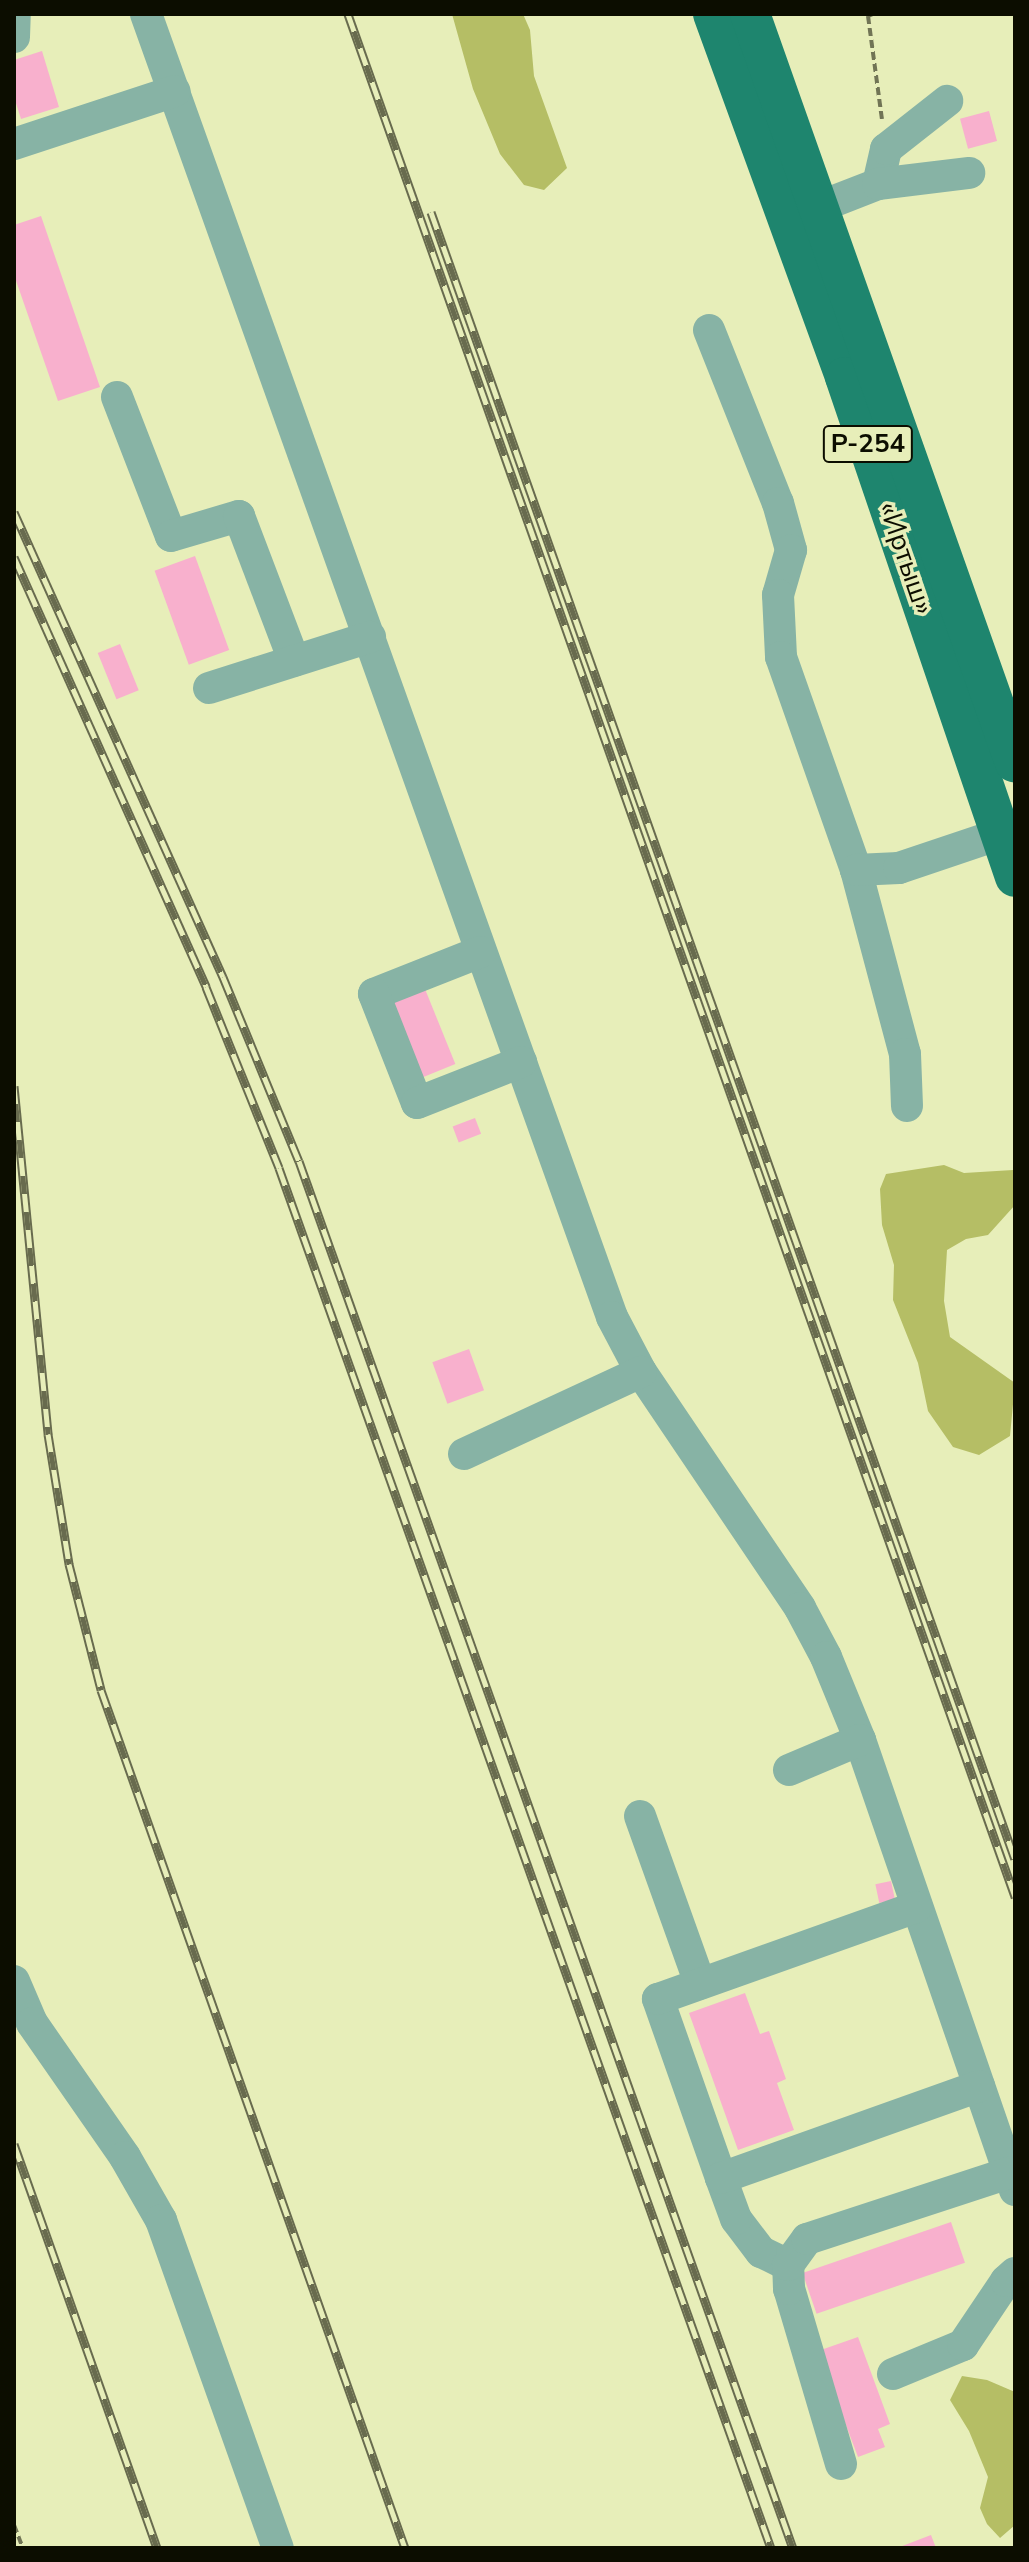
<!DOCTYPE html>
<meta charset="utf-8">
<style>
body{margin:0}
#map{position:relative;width:1029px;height:2562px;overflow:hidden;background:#e7eeb9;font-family:"Nunito Sans",sans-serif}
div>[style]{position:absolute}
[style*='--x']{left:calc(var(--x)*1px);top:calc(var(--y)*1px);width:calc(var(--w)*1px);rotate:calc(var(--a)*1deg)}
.green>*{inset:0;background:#b5be65}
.building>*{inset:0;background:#f8b0cd;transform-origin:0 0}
.path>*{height:4px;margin-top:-2px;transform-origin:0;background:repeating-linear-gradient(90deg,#717455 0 8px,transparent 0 12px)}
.minor>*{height:32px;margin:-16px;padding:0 16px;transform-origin:16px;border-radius:16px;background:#87b3a5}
.major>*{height:40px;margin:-20px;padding:0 20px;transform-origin:20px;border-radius:20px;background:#1e856e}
.rail>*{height:9px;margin-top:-4.5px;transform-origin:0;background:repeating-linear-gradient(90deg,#e7eeb9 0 18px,#686b4e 0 36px);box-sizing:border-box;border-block:2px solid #686b4e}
span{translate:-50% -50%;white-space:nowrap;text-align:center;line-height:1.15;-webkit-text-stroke:7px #e7eeb9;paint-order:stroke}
.shield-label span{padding:2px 6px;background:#e7eeb9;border:2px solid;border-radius:6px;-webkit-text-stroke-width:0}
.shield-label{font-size:26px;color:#0c0d00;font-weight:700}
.street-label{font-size:28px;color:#0c0d00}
.frame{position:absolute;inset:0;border:16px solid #0c0d00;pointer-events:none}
</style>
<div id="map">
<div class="green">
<div style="clip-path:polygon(452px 14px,523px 14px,530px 30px,534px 76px,567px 168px,544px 190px,524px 185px,500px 154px,473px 89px)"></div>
<div style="clip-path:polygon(944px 1165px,964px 1173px,1013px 1170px,1015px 1179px,1015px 1205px,988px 1235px,966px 1239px,947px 1250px,944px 1301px,950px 1337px,1015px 1383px,1010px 1436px,979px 1455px,953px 1447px,928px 1411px,918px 1363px,893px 1300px,894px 1265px,882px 1225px,880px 1189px,886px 1174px)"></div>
<div style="clip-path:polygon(962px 2376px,987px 2380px,1015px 2392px,1015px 2525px,1000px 2538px,987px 2524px,980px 2508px,988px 2477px,969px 2431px,950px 2400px)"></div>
</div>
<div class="building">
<div style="clip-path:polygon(42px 51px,59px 107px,21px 119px,14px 97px,14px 60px)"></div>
<div style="left:989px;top:111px;width:31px;height:30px;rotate:75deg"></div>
<div style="clip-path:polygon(41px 216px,100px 387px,58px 401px,14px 275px,14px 225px)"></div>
<div style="left:195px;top:556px;width:100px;height:43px;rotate:70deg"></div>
<div style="left:120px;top:644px;width:50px;height:24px;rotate:68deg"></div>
<div style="left:425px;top:989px;width:81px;height:41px;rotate:68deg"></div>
<div style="left:475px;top:1118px;width:17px;height:24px;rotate:69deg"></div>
<div style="left:469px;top:1349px;width:44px;height:39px;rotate:70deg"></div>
<div style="left:891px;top:1881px;width:19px;height:16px;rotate:78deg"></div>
<div style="clip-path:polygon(745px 1993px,760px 2034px,769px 2031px,786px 2079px,777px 2083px,794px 2130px,738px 2150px,689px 2013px)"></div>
<div style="left:951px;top:2222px;width:43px;height:157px;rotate:71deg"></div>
<div style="clip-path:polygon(858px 2337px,890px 2424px,878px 2429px,885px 2447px,858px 2457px,818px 2351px)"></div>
<div style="clip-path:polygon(931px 2535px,936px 2548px,897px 2548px)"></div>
</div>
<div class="path">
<div style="--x:873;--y:14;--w:5;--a:158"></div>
<div style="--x:868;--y:16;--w:104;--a:82.3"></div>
<div style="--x:14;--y:2525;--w:25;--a:69"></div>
</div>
<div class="minor">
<div style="--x:146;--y:14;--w:1384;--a:70.32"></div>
<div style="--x:612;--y:1317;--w:62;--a:62.2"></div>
<div style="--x:641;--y:1372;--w:285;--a:56"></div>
<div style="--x:800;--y:1608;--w:55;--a:62"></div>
<div style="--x:826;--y:1657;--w:90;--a:67.7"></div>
<div style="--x:860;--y:1740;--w:476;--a:71"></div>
<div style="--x:14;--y:37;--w:23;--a:-88"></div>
<div style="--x:14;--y:144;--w:169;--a:-18.2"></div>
<div style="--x:878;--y:184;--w:36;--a:-77"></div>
<div style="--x:886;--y:149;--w:78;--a:-38.2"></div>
<div style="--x:819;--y:207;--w:63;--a:-21.3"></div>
<div style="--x:878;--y:184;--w:92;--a:-6.9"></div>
<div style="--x:709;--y:330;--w:186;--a:68.3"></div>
<div style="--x:778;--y:503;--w:49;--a:74.5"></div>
<div style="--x:791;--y:550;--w:47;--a:106.1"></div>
<div style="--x:778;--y:595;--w:62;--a:87.2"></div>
<div style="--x:781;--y:657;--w:226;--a:70.6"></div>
<div style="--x:856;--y:870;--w:190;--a:75.1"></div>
<div style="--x:905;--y:1054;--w:52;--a:87.8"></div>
<div style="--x:117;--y:397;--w:149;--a:68.8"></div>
<div style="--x:171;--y:536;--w:71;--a:-16.4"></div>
<div style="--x:239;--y:516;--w:155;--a:69.2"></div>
<div style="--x:209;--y:688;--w:169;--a:-17.6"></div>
<div style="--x:856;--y:870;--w:43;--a:-2.7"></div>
<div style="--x:899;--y:868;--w:107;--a:-18.6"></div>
<div style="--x:480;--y:952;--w:114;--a:158.4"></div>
<div style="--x:374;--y:994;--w:117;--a:68.5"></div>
<div style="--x:417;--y:1103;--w:112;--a:-21.5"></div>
<div style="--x:464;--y:1454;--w:195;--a:-24.9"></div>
<div style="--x:789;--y:1770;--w:77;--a:-22.9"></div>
<div style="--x:640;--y:1816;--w:178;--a:70.3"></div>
<div style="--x:14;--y:1981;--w:46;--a:66.8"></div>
<div style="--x:32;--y:2023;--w:163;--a:55.2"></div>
<div style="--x:125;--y:2157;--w:73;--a:60.3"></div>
<div style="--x:161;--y:2220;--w:348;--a:70.4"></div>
<div style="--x:721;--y:2178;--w:190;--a:-109.4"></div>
<div style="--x:658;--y:1999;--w:274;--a:-19.6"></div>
<div style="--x:788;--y:2265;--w:30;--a:-154"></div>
<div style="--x:761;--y:2252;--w:41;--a:-127.1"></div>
<div style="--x:736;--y:2219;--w:44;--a:-110.1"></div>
<div style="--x:721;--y:2178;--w:274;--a:-19.6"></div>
<div style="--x:893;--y:2374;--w:76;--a:-22.5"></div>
<div style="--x:963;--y:2345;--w:77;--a:-56.1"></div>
<div style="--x:1006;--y:2281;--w:12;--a:-42"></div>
<div style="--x:841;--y:2464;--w:183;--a:-106.5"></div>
<div style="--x:789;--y:2289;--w:24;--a:-92"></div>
<div style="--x:788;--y:2265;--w:32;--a:-54"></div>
<div style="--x:807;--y:2239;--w:213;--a:-18.1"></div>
</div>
<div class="major">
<div style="--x:713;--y:14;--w:386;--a:70"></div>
<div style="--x:845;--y:377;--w:528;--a:71.22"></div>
<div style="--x:750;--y:14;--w:794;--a:70.52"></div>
</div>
<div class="rail">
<div style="--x:348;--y:14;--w:1998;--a:70.49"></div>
<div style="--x:431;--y:212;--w:1747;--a:70.48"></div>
<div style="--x:14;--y:512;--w:510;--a:65.8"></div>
<div style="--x:223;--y:977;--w:199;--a:67.6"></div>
<div style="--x:299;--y:1161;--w:1472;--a:70.4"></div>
<div style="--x:14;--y:557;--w:471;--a:65.9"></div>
<div style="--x:206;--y:987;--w:195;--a:68"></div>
<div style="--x:279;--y:1168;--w:1465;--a:70.38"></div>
<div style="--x:14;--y:1086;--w:350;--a:84.4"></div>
<div style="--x:48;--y:1434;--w:132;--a:80.8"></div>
<div style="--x:69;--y:1564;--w:130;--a:75.7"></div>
<div style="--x:101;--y:1690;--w:910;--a:70.49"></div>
<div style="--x:14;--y:2144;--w:429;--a:70.5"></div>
</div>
<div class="shield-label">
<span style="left:868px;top:444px">Р-254</span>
</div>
<div class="street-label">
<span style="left:906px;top:558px;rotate:71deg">«Иртыш»</span>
</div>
<div class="frame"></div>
</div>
